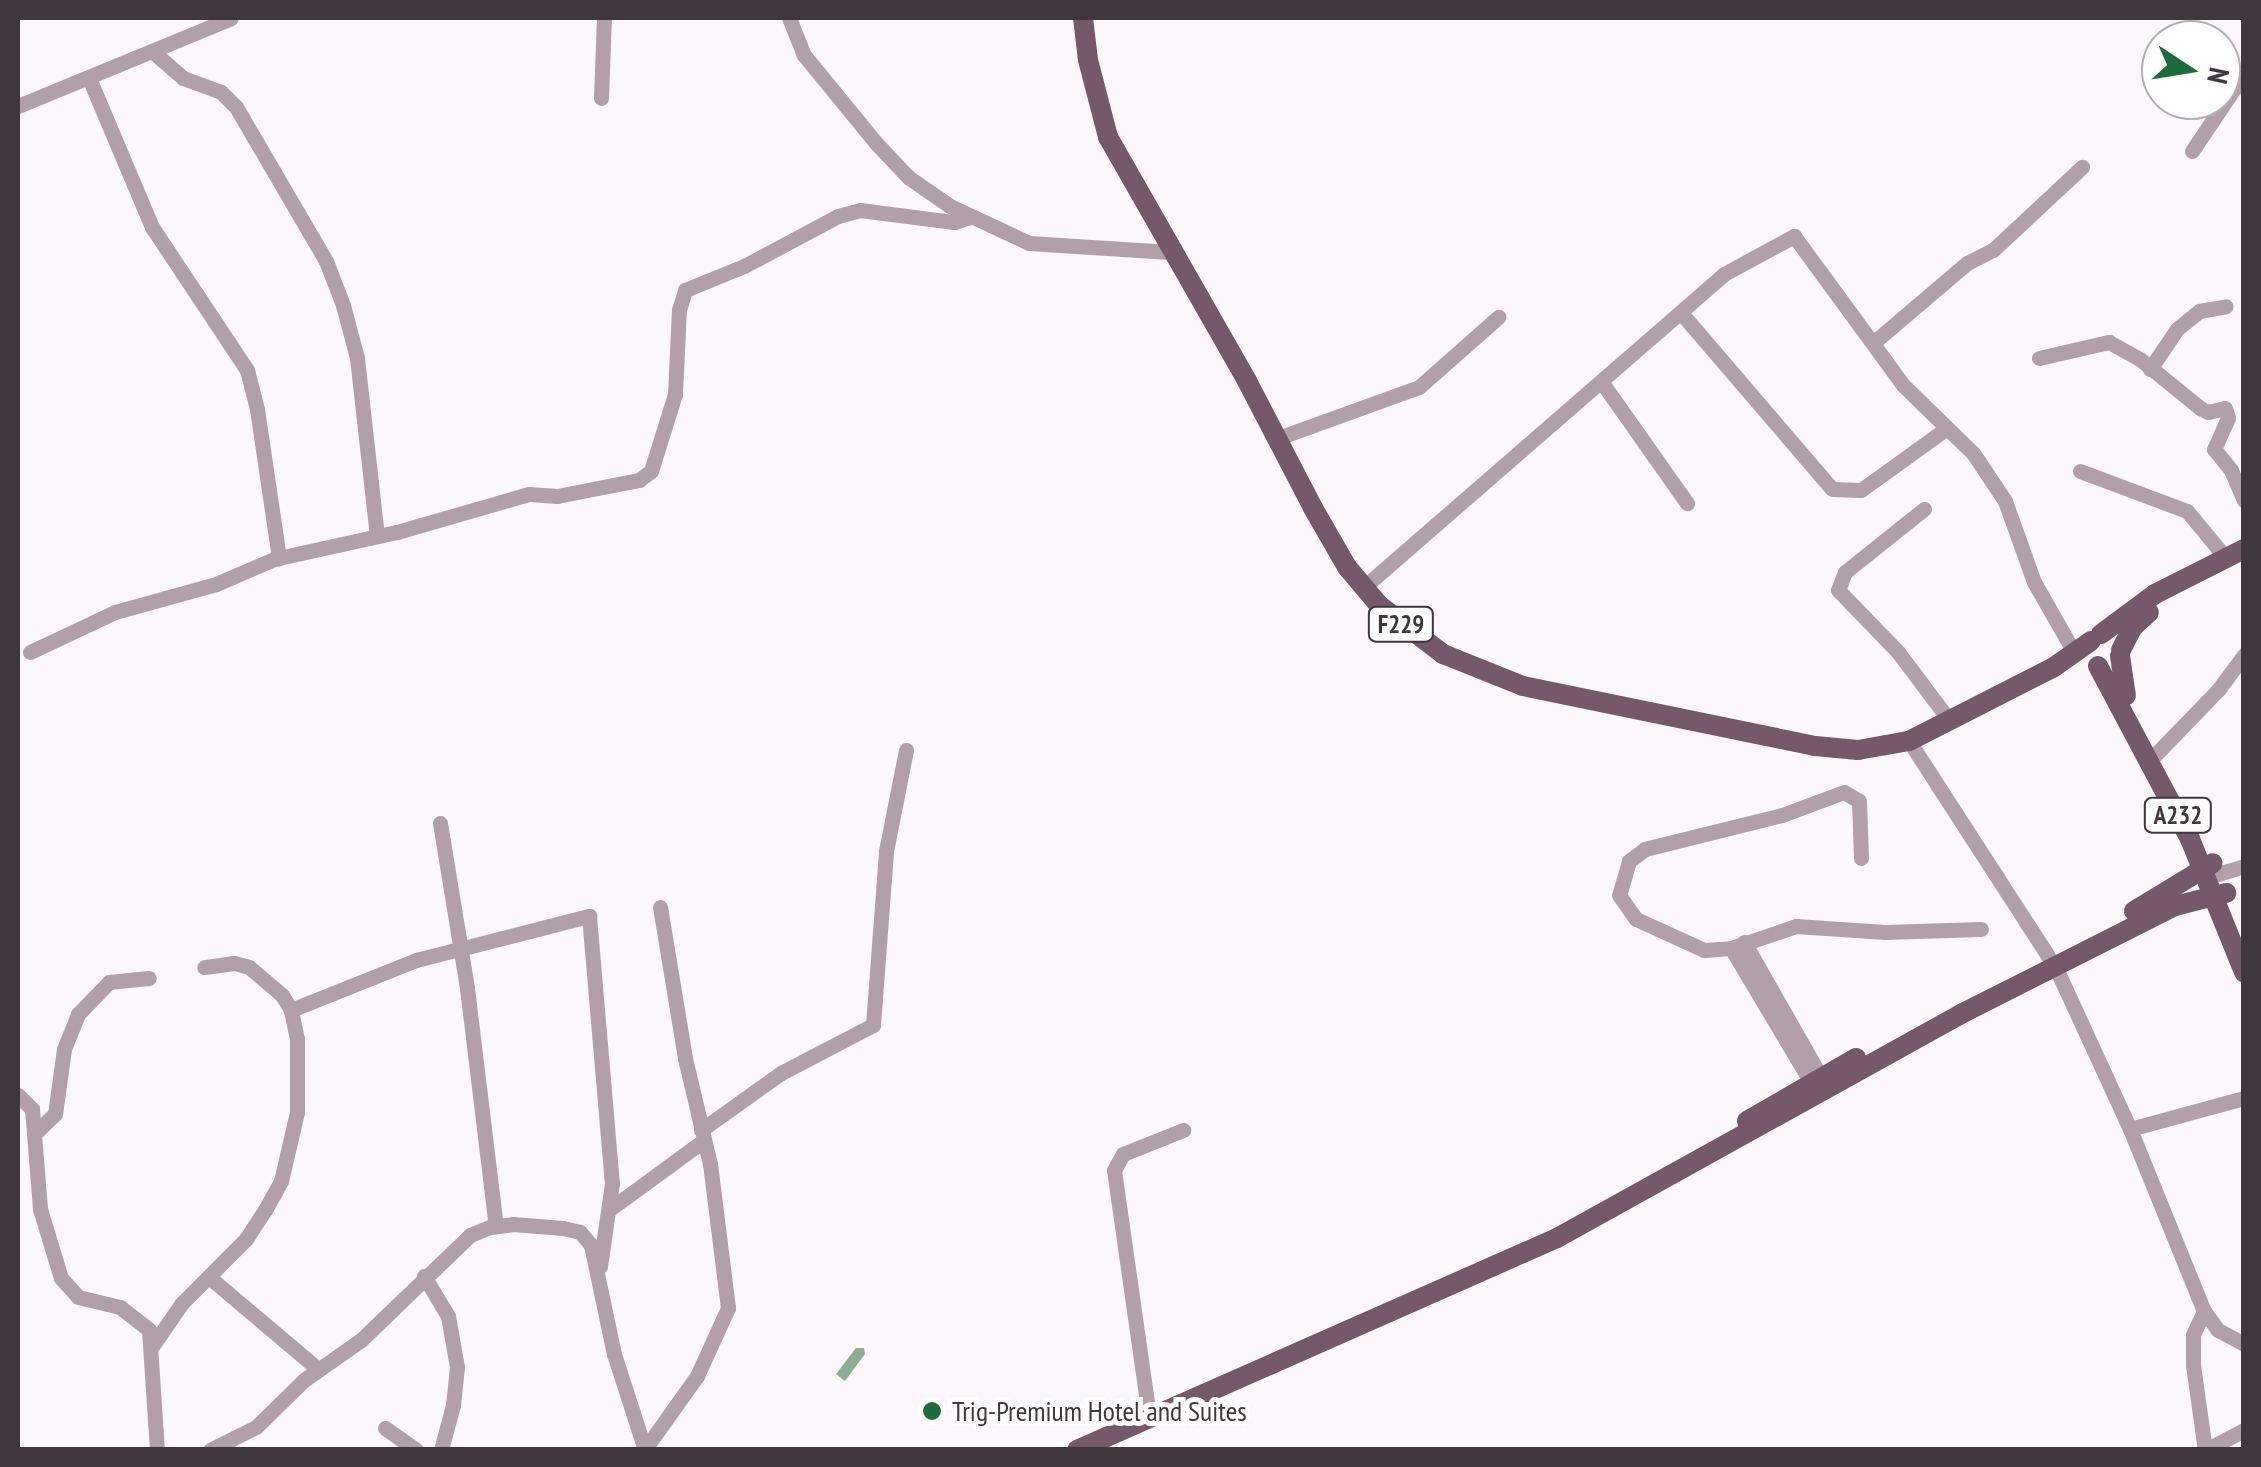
<!DOCTYPE html>
<style>
body{margin:0}
#map{position:relative;width:2261px;height:1467px;overflow:hidden;background:#fcf7fa;font-family:"PT Sans Narrow",sans-serif}
div>[style]{position:absolute}
[style*='--x']{left:calc(var(--x)*1px);top:calc(var(--y)*1px);width:calc(var(--w)*1px);rotate:calc(var(--a)*1deg)}
.water>*{inset:0;background:#8dae95}
.minor>*{height:15px;margin:-7.5px;padding:0 7.5px;transform-origin:7.5px;border-radius:7.5px;background:#b1a0aa}
.major>*{height:20px;margin:-10px;padding:0 10px;transform-origin:10px;border-radius:10px;background:#755869}
.dots>*{width:28px;height:28px;translate:-50% -50%;box-sizing:border-box;border:5px solid #fff;border-radius:50%}
span{translate:-50% -50%;white-space:nowrap;text-align:center;line-height:1.15;-webkit-text-stroke:10px #fff;paint-order:stroke}
.shield-label span{padding:2px 8px;background:#fff;border:2px solid;border-radius:8px;-webkit-text-stroke-width:0}
.shield-label{font-size:25px;color:#40373c;font-weight:700}
.poi-label{font-size:28px;color:#40373c}
.left{translate:0 -50%;text-align:left}
.frame{position:absolute;inset:0;border:20px solid #40373c;pointer-events:none}
.north{position:absolute;left:2141px;top:20px;width:100px;height:100px;box-sizing:border-box;background:#fff;border:2px solid #b3afb1;border-radius:50%;rotate:102deg;font-size:28px;font-weight:700;line-height:40px;text-align:center;color:#40373c}
.north::after{content:'';display:block;margin:auto;width:35px;height:45px;background:#1e6b3b;clip-path:polygon(50% 0,100% 100%,50% 72%,0 100%)}
</style>
<div id="map">
<div class="water">
<div style="clip-path:polygon(856px 1348px,864px 1348px,865px 1354px,845px 1381px,836px 1374px)"></div>
</div>
<div class="minor">
<div style="--x:789;--y:18;--w:40;--a:68"></div>
<div style="--x:804;--y:55;--w:114;--a:50.7"></div>
<div style="--x:876;--y:143;--w:47;--a:46.7"></div>
<div style="--x:908;--y:177;--w:51;--a:34.6"></div>
<div style="--x:950;--y:206;--w:87;--a:25.1"></div>
<div style="--x:1029;--y:243;--w:141;--a:3.7"></div>
<div style="--x:152;--y:51;--w:41;--a:41.1"></div>
<div style="--x:183;--y:78;--w:40;--a:20.2"></div>
<div style="--x:221;--y:92;--w:21;--a:45"></div>
<div style="--x:236;--y:107;--w:178;--a:59.7"></div>
<div style="--x:326;--y:261;--w:47;--a:68.9"></div>
<div style="--x:343;--y:305;--w:55;--a:75.2"></div>
<div style="--x:357;--y:358;--w:179;--a:83.6"></div>
<div style="--x:89;--y:78;--w:162;--a:67.1"></div>
<div style="--x:152;--y:227;--w:172;--a:56.4"></div>
<div style="--x:247;--y:370;--w:40;--a:75.6"></div>
<div style="--x:257;--y:409;--w:151;--a:81.6"></div>
<div style="--x:601;--y:98;--w:80;--a:-87.9"></div>
<div style="--x:18;--y:106;--w:230;--a:-22.4"></div>
<div style="--x:2192;--y:151;--w:93;--a:-56"></div>
<div style="--x:1682;--y:314;--w:230;--a:49.4"></div>
<div style="--x:1832;--y:489;--w:29;--a:2"></div>
<div style="--x:1861;--y:490;--w:106;--a:-35.8"></div>
<div style="--x:1873;--y:343;--w:123;--a:-40.4"></div>
<div style="--x:1967;--y:263;--w:29;--a:-27"></div>
<div style="--x:1993;--y:250;--w:122;--a:-43"></div>
<div style="--x:2039;--y:358;--w:72;--a:-12.9"></div>
<div style="--x:2109;--y:342;--w:37;--a:29"></div>
<div style="--x:2141;--y:360;--w:76;--a:39.1"></div>
<div style="--x:2200;--y:408;--w:9;--a:27"></div>
<div style="--x:2208;--y:412;--w:17;--a:-13"></div>
<div style="--x:2225;--y:408;--w:10;--a:73"></div>
<div style="--x:2228;--y:418;--w:34;--a:114"></div>
<div style="--x:2214;--y:449;--w:27;--a:51"></div>
<div style="--x:2231;--y:470;--w:33;--a:67"></div>
<div style="--x:2150;--y:369;--w:48;--a:-56"></div>
<div style="--x:2177;--y:329;--w:28;--a:-39"></div>
<div style="--x:2199;--y:311;--w:27;--a:-10"></div>
<div style="--x:1603;--y:384;--w:146;--a:54.8"></div>
<div style="--x:1278;--y:438;--w:150;--a:-19.9"></div>
<div style="--x:1419;--y:387;--w:106;--a:-41.5"></div>
<div style="--x:2080;--y:471;--w:114;--a:20.5"></div>
<div style="--x:2187;--y:511;--w:61;--a:50.3"></div>
<div style="--x:1924;--y:509;--w:101;--a:141.4"></div>
<div style="--x:1845;--y:572;--w:19;--a:111"></div>
<div style="--x:1838;--y:590;--w:86;--a:45.9"></div>
<div style="--x:1898;--y:652;--w:85;--a:53.1"></div>
<div style="--x:1364;--y:587;--w:477;--a:-41"></div>
<div style="--x:1724;--y:274;--w:80;--a:-28.5"></div>
<div style="--x:1794;--y:236;--w:185;--a:53.8"></div>
<div style="--x:1903;--y:385;--w:98;--a:44.2"></div>
<div style="--x:1973;--y:453;--w:58;--a:56.3"></div>
<div style="--x:2005;--y:501;--w:86;--a:70.3"></div>
<div style="--x:2034;--y:582;--w:81;--a:60.3"></div>
<div style="--x:30;--y:652;--w:94;--a:-25.2"></div>
<div style="--x:115;--y:612;--w:105;--a:-15.5"></div>
<div style="--x:216;--y:584;--w:63;--a:-23.3"></div>
<div style="--x:274;--y:559;--w:126;--a:-12.4"></div>
<div style="--x:397;--y:532;--w:137;--a:-16.1"></div>
<div style="--x:529;--y:494;--w:28;--a:4"></div>
<div style="--x:557;--y:496;--w:84;--a:-11"></div>
<div style="--x:639;--y:480;--w:15;--a:-37"></div>
<div style="--x:651;--y:471;--w:81;--a:-72.7"></div>
<div style="--x:675;--y:394;--w:84;--a:-87.3"></div>
<div style="--x:679;--y:310;--w:21;--a:-73"></div>
<div style="--x:685;--y:290;--w:64;--a:-22.1"></div>
<div style="--x:744;--y:266;--w:106;--a:-28"></div>
<div style="--x:838;--y:216;--w:23;--a:-15"></div>
<div style="--x:860;--y:210;--w:95;--a:7.3"></div>
<div style="--x:954;--y:222;--w:17;--a:-17"></div>
<div style="--x:1909;--y:741;--w:256;--a:57.1"></div>
<div style="--x:2155;--y:755;--w:91;--a:-45.9"></div>
<div style="--x:2218;--y:690;--w:44;--a:-53.4"></div>
<div style="--x:440;--y:823;--w:167;--a:80.7"></div>
<div style="--x:467;--y:988;--w:240;--a:83.1"></div>
<div style="--x:1861;--y:858;--w:57;--a:-92"></div>
<div style="--x:1859;--y:801;--w:17;--a:-149"></div>
<div style="--x:1844;--y:792;--w:66;--a:159.6"></div>
<div style="--x:1782;--y:815;--w:141;--a:166.1"></div>
<div style="--x:1645;--y:849;--w:20;--a:143"></div>
<div style="--x:1629;--y:861;--w:35;--a:106"></div>
<div style="--x:1619;--y:895;--w:29;--a:55"></div>
<div style="--x:1636;--y:919;--w:75;--a:24.5"></div>
<div style="--x:1704;--y:950;--w:27;--a:-4"></div>
<div style="--x:1731;--y:948;--w:69;--a:-18.7"></div>
<div style="--x:1796;--y:926;--w:89;--a:3.9"></div>
<div style="--x:1885;--y:932;--w:96;--a:-1.8"></div>
<div style="--x:2218;--y:874;--w:27;--a:-17"></div>
<div style="--x:1744;--y:942;--w:155;--a:60.3"></div>
<div style="--x:1731;--y:948;--w:156;--a:59.2"></div>
<div style="--x:2055;--y:966;--w:179;--a:65.3"></div>
<div style="--x:2130;--y:1129;--w:196;--a:67.9"></div>
<div style="--x:2204;--y:1311;--w:24;--a:54"></div>
<div style="--x:2218;--y:1330;--w:30;--a:28"></div>
<div style="--x:291;--y:1010;--w:135;--a:-21.8"></div>
<div style="--x:416;--y:960;--w:179;--a:-14.3"></div>
<div style="--x:589;--y:916;--w:268;--a:85.1"></div>
<div style="--x:612;--y:1183;--w:84;--a:98.2"></div>
<div style="--x:18;--y:1095;--w:20;--a:45"></div>
<div style="--x:32;--y:1109;--w:100;--a:85.4"></div>
<div style="--x:40;--y:1209;--w:72;--a:73.1"></div>
<div style="--x:61;--y:1278;--w:25;--a:48"></div>
<div style="--x:78;--y:1297;--w:43;--a:13.4"></div>
<div style="--x:120;--y:1307;--w:37;--a:38"></div>
<div style="--x:149;--y:1330;--w:120;--a:86.2"></div>
<div style="--x:2130;--y:1129;--w:118;--a:-15.2"></div>
<div style="--x:701;--y:1130;--w:98;--a:-35.5"></div>
<div style="--x:781;--y:1073;--w:104;--a:-27.6"></div>
<div style="--x:873;--y:1025;--w:174;--a:-85.7"></div>
<div style="--x:886;--y:851;--w:103;--a:-78.8"></div>
<div style="--x:35;--y:1133;--w:28;--a:-44"></div>
<div style="--x:55;--y:1114;--w:66;--a:-82.1"></div>
<div style="--x:64;--y:1049;--w:38;--a:-68"></div>
<div style="--x:78;--y:1014;--w:45;--a:-45.9"></div>
<div style="--x:109;--y:982;--w:40;--a:-5.7"></div>
<div style="--x:610;--y:1209;--w:115;--a:-36.2"></div>
<div style="--x:424;--y:1276;--w:47;--a:59"></div>
<div style="--x:448;--y:1316;--w:52;--a:80"></div>
<div style="--x:457;--y:1367;--w:38;--a:96"></div>
<div style="--x:453;--y:1405;--w:47;--a:104.9"></div>
<div style="--x:209;--y:1277;--w:143;--a:40.2"></div>
<div style="--x:2204;--y:1311;--w:26;--a:115"></div>
<div style="--x:2193;--y:1335;--w:30;--a:90"></div>
<div style="--x:2193;--y:1365;--w:86;--a:82"></div>
<div style="--x:153;--y:1345;--w:51;--a:-55.4"></div>
<div style="--x:182;--y:1303;--w:91;--a:-45"></div>
<div style="--x:246;--y:1239;--w:35;--a:-57"></div>
<div style="--x:265;--y:1210;--w:33;--a:-61"></div>
<div style="--x:281;--y:1181;--w:71;--a:-76.9"></div>
<div style="--x:297;--y:1112;--w:73;--a:-90"></div>
<div style="--x:297;--y:1039;--w:30;--a:-102"></div>
<div style="--x:291;--y:1010;--w:17;--a:-121"></div>
<div style="--x:282;--y:995;--w:43;--a:-139.7"></div>
<div style="--x:249;--y:967;--w:16;--a:-165"></div>
<div style="--x:234;--y:963;--w:30;--a:172"></div>
<div style="--x:1149;--y:1416;--w:248;--a:-98.1"></div>
<div style="--x:1114;--y:1170;--w:18;--a:-61"></div>
<div style="--x:1123;--y:1154;--w:65;--a:-21.8"></div>
<div style="--x:385;--y:1428;--w:38;--a:35"></div>
<div style="--x:645;--y:1449;--w:90;--a:-54.5"></div>
<div style="--x:697;--y:1376;--w:75;--a:-65.5"></div>
<div style="--x:728;--y:1308;--w:145;--a:-97.1"></div>
<div style="--x:710;--y:1164;--w:109;--a:-103.3"></div>
<div style="--x:685;--y:1058;--w:153;--a:-99.4"></div>
<div style="--x:210;--y:1450;--w:51;--a:-26.6"></div>
<div style="--x:256;--y:1427;--w:67;--a:-44.4"></div>
<div style="--x:304;--y:1380;--w:70;--a:-35.1"></div>
<div style="--x:361;--y:1340;--w:151;--a:-43.9"></div>
<div style="--x:470;--y:1235;--w:22;--a:-22"></div>
<div style="--x:490;--y:1227;--w:23;--a:-7"></div>
<div style="--x:513;--y:1224;--w:50;--a:4.6"></div>
<div style="--x:563;--y:1228;--w:17;--a:13"></div>
<div style="--x:580;--y:1232;--w:17;--a:50"></div>
<div style="--x:591;--y:1245;--w:111;--a:78.1"></div>
<div style="--x:614;--y:1354;--w:101;--a:72.1"></div>
<div style="--x:2206;--y:1450;--w:43;--a:-27.8"></div>
</div>
<div class="major">
<div style="--x:1083;--y:18;--w:42;--a:83.2"></div>
<div style="--x:1088;--y:60;--w:80;--a:75.4"></div>
<div style="--x:1108;--y:137;--w:281;--a:60.3"></div>
<div style="--x:1247;--y:381;--w:143;--a:62.5"></div>
<div style="--x:1313;--y:508;--w:68;--a:60"></div>
<div style="--x:1347;--y:567;--w:50;--a:49.9"></div>
<div style="--x:1379;--y:605;--w:81;--a:37.4"></div>
<div style="--x:1443;--y:654;--w:86;--a:21.8"></div>
<div style="--x:1523;--y:686;--w:298;--a:11.6"></div>
<div style="--x:1815;--y:746;--w:43;--a:5.3"></div>
<div style="--x:1858;--y:750;--w:52;--a:-10"></div>
<div style="--x:1909;--y:741;--w:163;--a:-27"></div>
<div style="--x:2054;--y:667;--w:45;--a:-35.1"></div>
<div style="--x:2101;--y:634;--w:67;--a:-36.5"></div>
<div style="--x:2155;--y:594;--w:100;--a:-26.8"></div>
<div style="--x:2121;--y:650;--w:25;--a:-63"></div>
<div style="--x:2132;--y:628;--w:23;--a:-43"></div>
<div style="--x:2120;--y:656;--w:40;--a:81.5"></div>
<div style="--x:2098;--y:666;--w:196;--a:62"></div>
<div style="--x:2190;--y:839;--w:144;--a:67.9"></div>
<div style="--x:2134;--y:911;--w:92;--a:-31.3"></div>
<div style="--x:1747;--y:1121;--w:126;--a:-30"></div>
<div style="--x:1077;--y:1450;--w:525;--a:-23.83"></div>
<div style="--x:1557;--y:1238;--w:462;--a:-29"></div>
<div style="--x:1961;--y:1014;--w:240;--a:-26.8"></div>
<div style="--x:2175;--y:906;--w:53;--a:-14.3"></div>
</div>
<div class="dots">
<div style="left:932px;top:1411px;background:#1e6b3b"></div>
</div>
<div class="shield-label">
<span style="left:1401px;top:624px">F229</span>
<span style="left:2178px;top:815px">A232</span>
</div>
<div class="poi-label">
<span class="left" style="left:952px;top:1411px">Trig-Premium Hotel and Suites</span>
</div>
<div class="frame"></div>
<div class="north">N</div>
</div>
